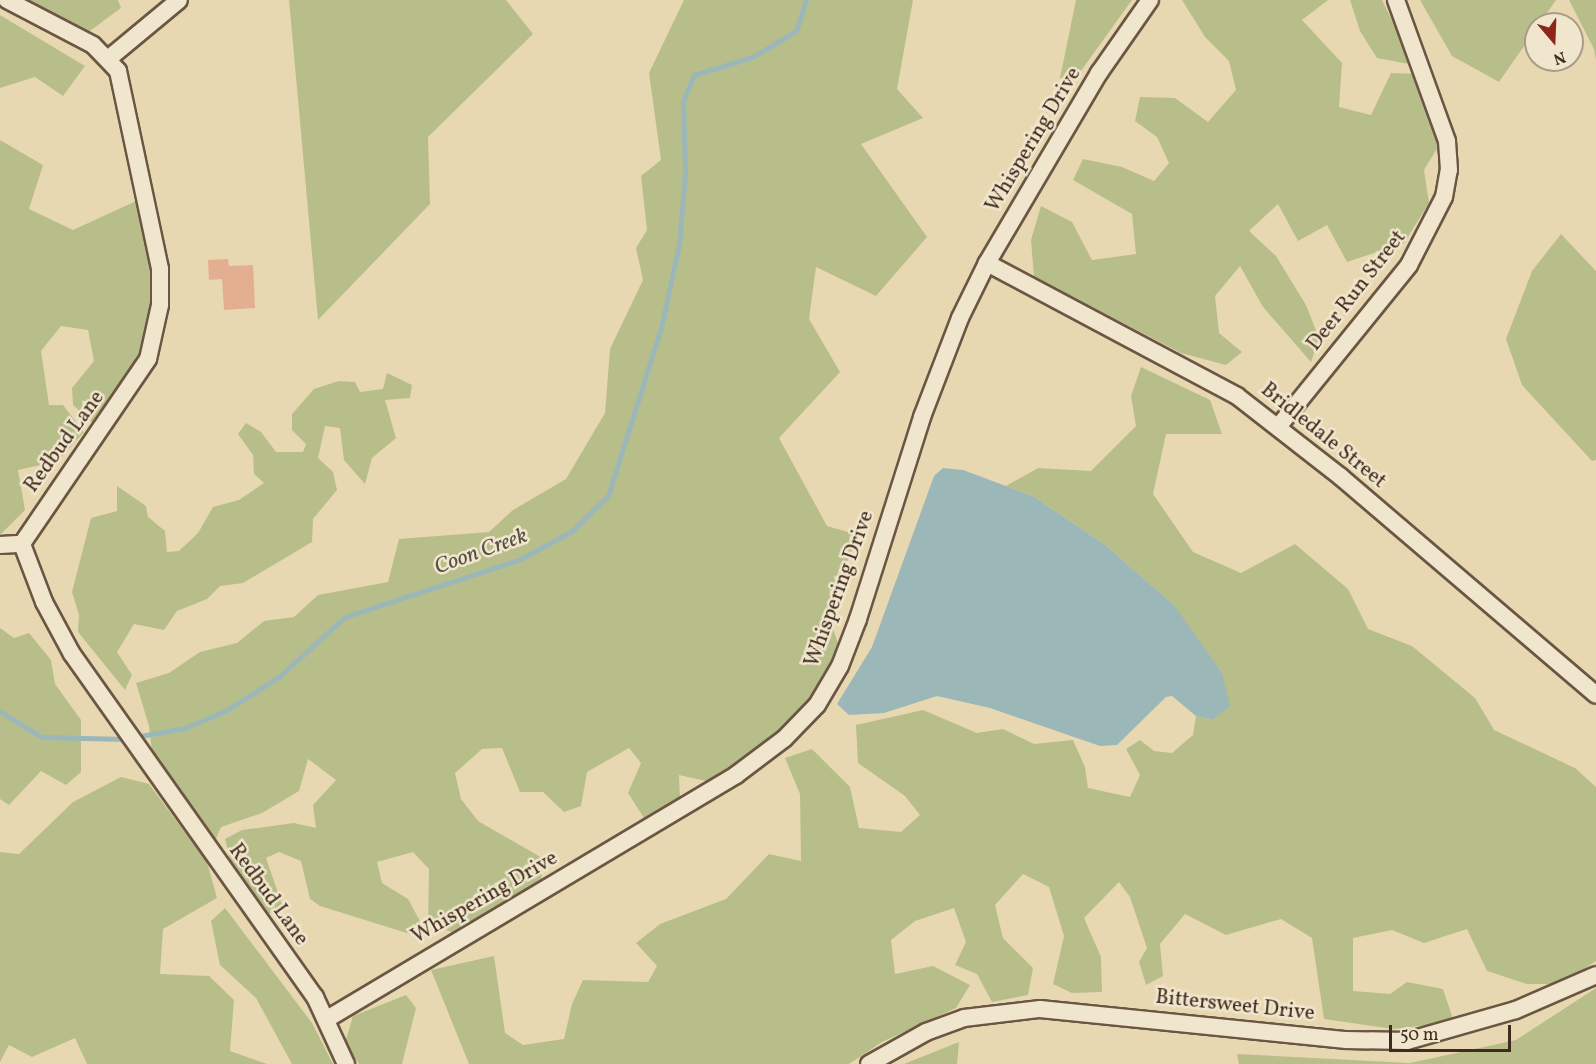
<!DOCTYPE html>
<style>
body{margin:0}
#map{position:relative;width:1596px;height:1064px;overflow:hidden;background:#e8d8b2;font-family:Vollkorn,serif}
div>[style]{position:absolute}
[style*='--x']{left:calc(var(--x)*1px);top:calc(var(--y)*1px);width:calc(var(--w)*1px);rotate:calc(var(--a)*1deg)}
.green>*{inset:0;background:#b8be8a}
.water>*{inset:0;background:#9cb7b8}
.stream>*{height:4.5px;margin:-2.25px;padding:0 2.25px;transform-origin:2.25px;border-radius:2.25px;background:#9cb7b8}
.building>*{inset:0;background:#e4af91}
.roads{filter:drop-shadow(2px 0 #6b5643) drop-shadow(-2px 0 #6b5643) drop-shadow(0 2px #6b5643) drop-shadow(0 -2px #6b5643)}
.minor>*{height:16px;margin:-8px;padding:0 8px;transform-origin:8px;border-radius:8px;background:#f0e6cd}
span{translate:-50% -50%;white-space:nowrap;text-align:center;line-height:1.15;-webkit-text-stroke:5px #f0e6cd;paint-order:stroke}
.street-label{font-size:21px;color:#412b1e}
.water-label{font-size:22px;color:#584e44;font-style:italic}
.north{position:absolute;left:1524px;top:12px;width:60px;height:60px;box-sizing:border-box;background:#f0e6cd;border:2px solid #aa9b87;border-radius:50%;rotate:161deg;font-size:16px;font-weight:700;line-height:24px;text-align:center;color:#412b1e}
.north::after{content:'';display:block;margin:auto;width:21px;height:27px;background:#8f2418;clip-path:polygon(50% 0,100% 100%,50% 72%,0 100%)}
.scale{position:absolute;left:1389px;top:1025px;width:122px;height:27px;box-sizing:border-box;border:3px solid #412b1e;border-top:0;padding-left:8px;font-size:18px;line-height:21px;white-space:nowrap;color:#412b1e;-webkit-text-stroke:4px #f0e6cd;paint-order:stroke}
</style>
<div id="map">
<div class="green">
<div style="clip-path:polygon(22px 0,118px 0,121px 8px,83px 36px)"></div>
<div style="clip-path:polygon(289px 0,506px 0,533px 34px,428px 137px,430px 204px,318px 320px)"></div>
<div style="clip-path:polygon(684px 0,913px 0,897px 89px,923px 118px,861px 144px,927px 237px,876px 296px,816px 267px,809px 319px,840px 372px,779px 438px,827px 526px,858px 535px,827px 612px,839px 646px,815px 695px,788px 724px,746px 760px,706px 781px,679px 775px,680px 798px,644px 818px,628px 793px,641px 763px,629px 748px,587px 772px,581px 806px,564px 812px,543px 792px,520px 792px,502px 748px,482px 749px,455px 773px,461px 799px,478px 821px,544px 859px,541px 882px,456px 933px,428px 925px,429px 869px,413px 852px,377px 862px,382px 883px,408px 899px,426px 932px,410px 934px,320px 906px,310px 899px,301px 861px,279px 852px,266px 858px,282px 904px,269px 914px,254px 905px,233px 872px,225px 839px,242px 830px,294px 823px,316px 828px,313px 805px,336px 780px,308px 759px,299px 791px,262px 813px,221px 827px,215px 841px,204px 836px,154px 767px,149px 726px,136px 683px,169px 673px,200px 652px,237px 643px,264px 621px,294px 617px,318px 595px,388px 582px,399px 539px,489px 532px,513px 510px,566px 479px,605px 413px,610px 349px,643px 280px,636px 248px,647px 230px,641px 176px,661px 160px,649px 73px)"></div>
<div style="clip-path:polygon(1076px 0,1132px 0,1073px 82px,1060px 78px)"></div>
<div style="clip-path:polygon(1182px 0,1328px 0,1302px 20px,1342px 63px,1339px 107px,1371px 115px,1391px 73px,1419px 74px,1435px 117px,1438px 147px,1424px 170px,1429px 203px,1404px 243px,1347px 262px,1327px 225px,1298px 241px,1278px 204px,1249px 231px,1276px 256px,1306px 305px,1319px 338px,1311px 362px,1263px 307px,1240px 266px,1215px 296px,1219px 333px,1242px 352px,1226px 365px,1181px 353px,1034px 277px,1031px 240px,1041px 206px,1072px 222px,1092px 260px,1136px 254px,1132px 214px,1073px 180px,1083px 159px,1122px 167px,1154px 181px,1169px 163px,1157px 137px,1135px 121px,1140px 97px,1175px 98px,1208px 122px,1236px 90px,1229px 61px,1205px 37px)"></div>
<div style="clip-path:polygon(1350px 0,1382px 0,1414px 65px,1377px 58px,1360px 31px)"></div>
<div style="clip-path:polygon(1420px 0,1556px 0,1499px 82px,1452px 56px)"></div>
<div style="clip-path:polygon(1569px 0,1596px 0,1596px 60px,1594px 49px)"></div>
<div style="clip-path:polygon(0 15px,85px 66px,63px 96px,35px 77px,0 88px)"></div>
<div style="clip-path:polygon(0 140px,43px 165px,29px 209px,73px 230px,136px 201px,152px 252px,154px 293px,146px 343px,132px 373px,97px 427px,73px 405px,72px 388px,94px 361px,88px 330px,61px 326px,41px 351px,49px 405px,63px 405px,84px 432px,58px 461px,18px 470px,25px 510px,0 535px)"></div>
<div style="clip-path:polygon(1561px 234px,1596px 271px,1596px 460px,1592px 461px,1522px 385px,1506px 339px,1532px 271px)"></div>
<div style="clip-path:polygon(1141px 367px,1210px 400px,1222px 434px,1166px 434px,1153px 494px,1193px 552px,1241px 573px,1295px 544px,1348px 589px,1368px 629px,1412px 646px,1475px 698px,1494px 730px,1575px 768px,1596px 787px,1596px 961px,1561px 984px,1527px 984px,1487px 971px,1467px 929px,1424px 943px,1392px 930px,1353px 938px,1353px 991px,1390px 994px,1407px 982px,1443px 989px,1454px 1022px,1393px 1029px,1324px 1019px,1312px 938px,1281px 919px,1226px 935px,1185px 914px,1160px 944px,1163px 976px,1146px 985px,1139px 962px,1147px 948px,1130px 897px,1119px 882px,1084px 918px,1101px 957px,1102px 992px,1072px 993px,1053px 984px,1064px 936px,1049px 887px,1023px 874px,995px 905px,1003px 938px,1033px 968px,1028px 995px,992px 1002px,977px 974px,955px 965px,966px 942px,954px 908px,915px 921px,891px 940px,895px 974px,933px 966px,970px 985px,956px 1008px,882px 1042px,849px 1064px,469px 1064px,431px 970px,494px 956px,505px 1033px,523px 1045px,564px 1039px,572px 1004px,583px 980px,648px 982px,657px 966px,636px 943px,660px 924px,726px 899px,769px 854px,801px 861px,800px 794px,785px 758px,812px 749px,850px 787px,859px 828px,901px 832px,920px 815px,905px 796px,858px 763px,856px 725px,923px 710px,977px 733px,1003px 729px,1034px 744px,1073px 740px,1085px 767px,1088px 788px,1130px 797px,1140px 775px,1126px 749px,1140px 740px,1154px 751px,1172px 753px,1193px 735px,1196px 716px,1212px 720px,1174px 605px,1104px 544px,1033px 496px,1006px 486px,1038px 468px,1091px 471px,1136px 426px,1131px 396px)"></div>
<div style="clip-path:polygon(387px 373px,412px 385px,410px 398px,385px 400px,396px 438px,372px 458px,365px 484px,344px 460px,340px 428px,325px 426px,318px 458px,333px 472px,337px 490px,313px 519px,312px 542px,243px 583px,220px 586px,207px 599px,177px 611px,164px 630px,134px 624px,117px 652px,132px 675px,125px 690px,78px 632px,79px 615px,72px 592px,91px 518px,117px 511px,117px 486px,146px 506px,148px 517px,165px 531px,167px 552px,179px 551px,198px 533px,213px 507px,239px 500px,264px 483px,254px 474px,253px 455px,238px 434px,246px 423px,261px 432px,276px 452px,303px 452px,306px 444px,292px 430px,292px 414px,314px 389px,339px 381px,355px 382px,360px 392px,383px 389px)"></div>
<div style="clip-path:polygon(0 628px,14px 638px,29px 633px,51px 660px,55px 684px,81px 720px,81px 772px,66px 785px,41px 771px,9px 805px,0 799px)"></div>
<div style="clip-path:polygon(121px 777px,149px 784px,207px 862px,217px 898px,163px 929px,160px 974px,209px 976px,234px 1000px,230px 1051px,267px 1064px,87px 1064px,75px 1038px,32px 1057px,9px 1045px,0 1062px,0 852px,19px 854px,73px 802px)"></div>
<div style="clip-path:polygon(225px 908px,312px 1023px,333px 1064px,292px 1064px,256px 998px,220px 965px,211px 921px)"></div>
<div style="clip-path:polygon(1596px 988px,1596px 1064px,1239px 1064px,1237px 1054px,1410px 1063px,1516px 1040px)"></div>
<div style="clip-path:polygon(406px 995px,416px 1008px,402px 1064px,359px 1064px,345px 1043px,353px 1016px)"></div>
<div style="clip-path:polygon(959px 1042px,957px 1064px,904px 1064px)"></div>
</div>
<div class="water">
<div style="clip-path:polygon(943px 468px,963px 470px,1033px 496px,1104px 544px,1174px 605px,1222px 673px,1230px 706px,1212px 720px,1196px 716px,1172px 696px,1166px 697px,1117px 745px,1100px 746px,990px 708px,937px 696px,884px 713px,849px 715px,837px 704px,872px 647px,934px 476px)"></div>
</div>
<div class="stream">
<div style="--x:0;--y:711;--w:49;--a:31.8"></div>
<div style="--x:42;--y:737;--w:84;--a:1.4"></div>
<div style="--x:135;--y:737;--w:51;--a:-10.2"></div>
<div style="--x:185;--y:728;--w:46;--a:-23.2"></div>
<div style="--x:227;--y:710;--w:62;--a:-32.4"></div>
<div style="--x:279;--y:677;--w:89;--a:-42.3"></div>
<div style="--x:345;--y:617;--w:185;--a:-18.2"></div>
<div style="--x:521;--y:559;--w:58;--a:-28.8"></div>
<div style="--x:572;--y:531;--w:50;--a:-44.2"></div>
<div style="--x:608;--y:496;--w:176;--a:-72.5"></div>
<div style="--x:661;--y:328;--w:85;--a:-77.8"></div>
<div style="--x:679;--y:245;--w:72;--a:-85.2"></div>
<div style="--x:685;--y:173;--w:71;--a:-91.6"></div>
<div style="--x:683;--y:102;--w:29;--a:-68"></div>
<div style="--x:694;--y:75;--w:62;--a:-17"></div>
<div style="--x:753;--y:57;--w:50;--a:-31.2"></div>
<div style="--x:796;--y:31;--w:33;--a:-72"></div>
</div>
<div class="building">
<div style="clip-path:polygon(228px 259px,229px 266px,253px 265px,255px 308px,224px 310px,222px 279px,209px 280px,208px 260px)"></div>
</div>
<div class="roads">
<div class="minor">
<div style="--x:7;--y:0;--w:97;--a:27.6"></div>
<div style="--x:93;--y:45;--w:36;--a:46"></div>
<div style="--x:118;--y:71;--w:202;--a:78"></div>
<div style="--x:160;--y:269;--w:36;--a:90"></div>
<div style="--x:160;--y:305;--w:55;--a:102.5"></div>
<div style="--x:148;--y:359;--w:224;--a:124.3"></div>
<div style="--x:22;--y:544;--w:62;--a:69.2"></div>
<div style="--x:44;--y:602;--w:59;--a:61.7"></div>
<div style="--x:72;--y:654;--w:420;--a:54.7"></div>
<div style="--x:315;--y:997;--w:74;--a:65.2"></div>
<div style="--x:108;--y:59;--w:92;--a:-39.7"></div>
<div style="--x:987;--y:263;--w:283;--a:28"></div>
<div style="--x:1237;--y:396;--w:132;--a:37.9"></div>
<div style="--x:1341;--y:477;--w:335;--a:40.5"></div>
<div style="--x:1278;--y:427;--w:208;--a:-51"></div>
<div style="--x:1409;--y:265;--w:76;--a:-62.8"></div>
<div style="--x:1444;--y:197;--w:27;--a:-80"></div>
<div style="--x:1449;--y:170;--w:29;--a:-94"></div>
<div style="--x:1447;--y:141;--w:150;--a:-109.9"></div>
<div style="--x:0;--y:545;--w:22;--a:-3"></div>
<div style="--x:327;--y:1019;--w:476;--a:-30.8"></div>
<div style="--x:736;--y:775;--w:60;--a:-36.9"></div>
<div style="--x:784;--y:739;--w:47;--a:-45.9"></div>
<div style="--x:817;--y:705;--w:45;--a:-59.5"></div>
<div style="--x:840;--y:666;--w:50;--a:-69"></div>
<div style="--x:858;--y:619;--w:212;--a:-72.4"></div>
<div style="--x:922;--y:417;--w:106;--a:-69"></div>
<div style="--x:960;--y:318;--w:61;--a:-63.9"></div>
<div style="--x:987;--y:263;--w:221;--a:-59.5"></div>
<div style="--x:1099;--y:73;--w:89;--a:-55.1"></div>
<div style="--x:869;--y:1064;--w:65;--a:-29.3"></div>
<div style="--x:926;--y:1032;--w:40;--a:-20.2"></div>
<div style="--x:964;--y:1018;--w:77;--a:-6.8"></div>
<div style="--x:1040;--y:1009;--w:308;--a:5.8"></div>
<div style="--x:1346;--y:1040;--w:61;--a:0.9"></div>
<div style="--x:1407;--y:1041;--w:113;--a:-15.9"></div>
<div style="--x:1516;--y:1010;--w:87;--a:-23.6"></div>
</div>
</div>
<div class="street-label">
<span style="left:1034px;top:140px;rotate:-59deg">Whispering Drive</span>
<span style="left:1357px;top:291px;rotate:-52deg">Deer Run Street</span>
<span style="left:1323px;top:436px;rotate:39deg">Bridledale Street</span>
<span style="left:65px;top:442px;rotate:-54deg">Redbud Lane</span>
<span style="left:840px;top:589px;rotate:-70deg">Whispering Drive</span>
<span style="left:268px;top:895px;rotate:54deg">Redbud Lane</span>
<span style="left:485px;top:898px;rotate:-30deg">Whispering Drive</span>
<span style="left:1235px;top:1006px;rotate:6deg">Bittersweet Drive</span>
</div>
<div class="water-label">
<span style="left:481px;top:552px;rotate:-20deg">Coon Creek</span>
</div>
<div class="north">N</div>
<div class="scale">50 m</div>
</div>
